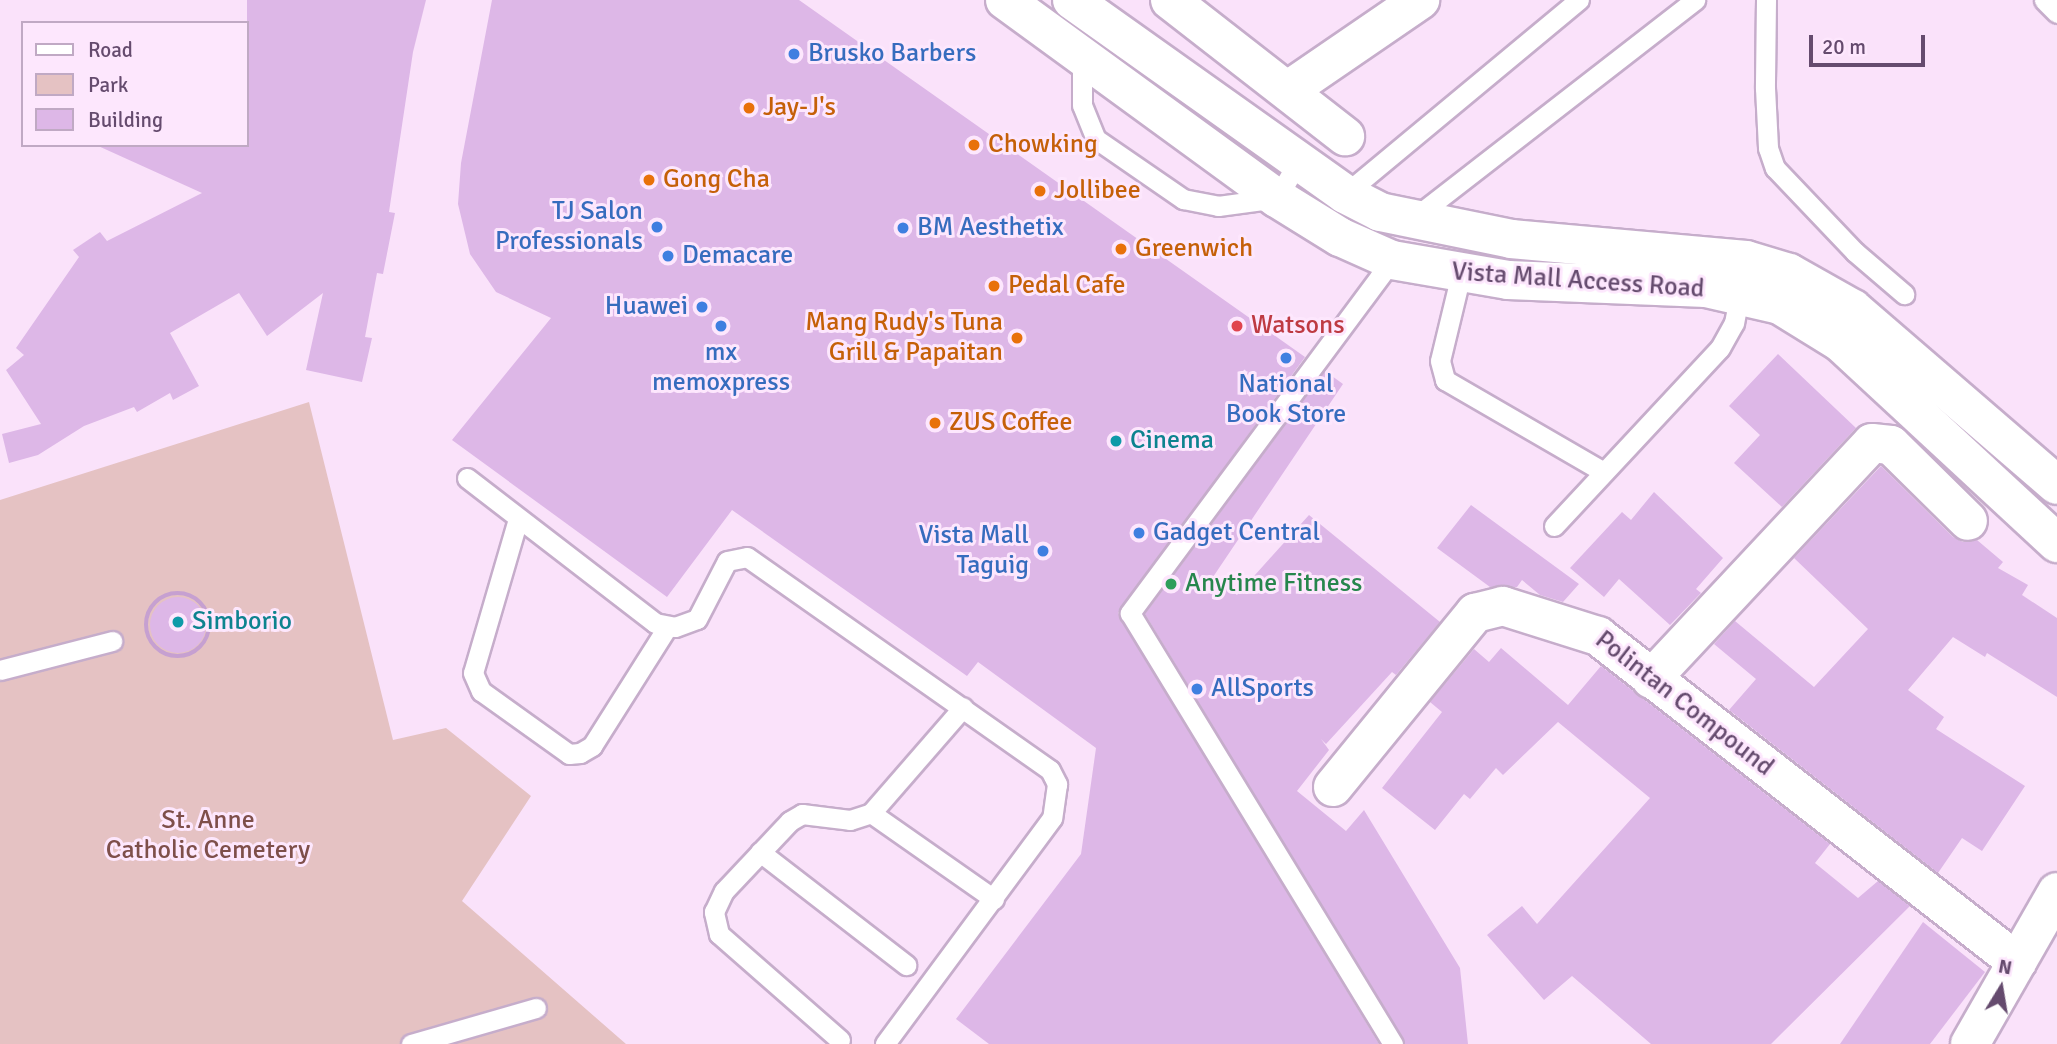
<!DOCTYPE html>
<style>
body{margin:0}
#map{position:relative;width:2057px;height:1044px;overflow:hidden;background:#fae2fa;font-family:Signika,sans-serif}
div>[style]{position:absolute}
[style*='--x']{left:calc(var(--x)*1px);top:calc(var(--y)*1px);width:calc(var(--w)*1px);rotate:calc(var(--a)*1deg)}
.green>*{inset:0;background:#e5c2c3}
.building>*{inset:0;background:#ddb7e7}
.round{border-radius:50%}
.path>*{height:4.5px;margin-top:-2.25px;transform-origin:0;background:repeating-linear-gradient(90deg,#c6a0d1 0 2px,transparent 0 7px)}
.path>.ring{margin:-2.25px;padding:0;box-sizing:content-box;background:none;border:4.5px solid #c6a0d1;border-radius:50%}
.roads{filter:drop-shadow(2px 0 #c6adcb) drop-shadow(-2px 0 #c6adcb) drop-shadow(0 2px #c6adcb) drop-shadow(0 -2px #c6adcb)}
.lane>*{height:19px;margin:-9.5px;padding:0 9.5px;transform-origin:9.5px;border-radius:9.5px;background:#fff}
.street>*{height:38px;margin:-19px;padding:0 19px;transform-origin:19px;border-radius:19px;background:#fff}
.secondary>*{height:38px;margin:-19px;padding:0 19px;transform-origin:19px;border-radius:19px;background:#fff}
.dots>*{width:19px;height:19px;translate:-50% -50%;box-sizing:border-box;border:4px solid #fde7fd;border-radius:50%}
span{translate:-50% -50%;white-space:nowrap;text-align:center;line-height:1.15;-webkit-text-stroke:6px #fde7fd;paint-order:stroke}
.shop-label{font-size:26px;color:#366cbe}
.left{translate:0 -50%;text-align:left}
.right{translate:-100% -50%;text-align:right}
.food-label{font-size:26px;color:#c56008}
.street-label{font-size:26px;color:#654b6e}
.health-label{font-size:26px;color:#be3a42}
.culture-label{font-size:26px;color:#0d838f}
.leisure-label{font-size:26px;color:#27864d}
.park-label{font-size:26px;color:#7e4f4a}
.legend{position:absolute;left:21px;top:21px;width:228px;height:126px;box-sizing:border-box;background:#fde7fd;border:2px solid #c0a9c4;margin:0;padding:9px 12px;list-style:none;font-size:21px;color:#654b6e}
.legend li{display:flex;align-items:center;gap:14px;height:35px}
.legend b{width:35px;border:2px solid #c0a9c4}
.north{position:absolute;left:1966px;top:953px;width:70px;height:70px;-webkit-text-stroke:5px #fde7fd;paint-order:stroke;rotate:11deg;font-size:19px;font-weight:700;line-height:28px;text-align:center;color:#654b6e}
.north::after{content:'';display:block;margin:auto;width:24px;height:32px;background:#654b6e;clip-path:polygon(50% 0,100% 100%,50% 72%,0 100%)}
.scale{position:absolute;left:1809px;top:35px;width:116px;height:32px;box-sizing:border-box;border:4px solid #654b6e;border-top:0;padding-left:9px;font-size:21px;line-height:24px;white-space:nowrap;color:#654b6e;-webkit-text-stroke:5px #fde7fd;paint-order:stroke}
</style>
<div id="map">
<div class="green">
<div style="clip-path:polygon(309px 402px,393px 740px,446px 728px,531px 796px,462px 901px,626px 1044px,0 1044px,0 500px)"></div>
</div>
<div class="building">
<div style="clip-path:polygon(247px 0,426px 0,413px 52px,389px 212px,395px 213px,383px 274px,377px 273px,365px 337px,372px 338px,362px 382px,306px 370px,323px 293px,267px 336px,239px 293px,170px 333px,199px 386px,173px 400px,170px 393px,137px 412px,134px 407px,84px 426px,38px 455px,9px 463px,2px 434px,41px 424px,6px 370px,24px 355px,16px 348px,79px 257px,73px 250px,100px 232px,107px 241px,202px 193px,96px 145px,247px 145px)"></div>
<div style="clip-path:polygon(492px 0,799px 0,1305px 357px,1118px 613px,1379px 1044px,989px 1044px,956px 1019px,1081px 854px,1096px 748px,978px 662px,967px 676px,732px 510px,667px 597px,452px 440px,551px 318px,496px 292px,470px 254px,458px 204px,461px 163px)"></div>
<div style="clip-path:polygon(1778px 354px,1856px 428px,1782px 507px,1734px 463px,1760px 435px,1729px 406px)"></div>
<div style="clip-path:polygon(1325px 371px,1343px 384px,1213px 577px,1237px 595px,1309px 515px,1440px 622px,1396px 675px,1392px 672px,1326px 744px,1321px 739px,1329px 750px,1297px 791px,1346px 831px,1364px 810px,1460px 968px,1468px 1044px,1405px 1044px,1145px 614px)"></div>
<div style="clip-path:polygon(1881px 466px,1953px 537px,1963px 542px,1977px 540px,2003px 562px,1998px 568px,2028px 585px,2022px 595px,2057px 618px,2057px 697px,1987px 653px,1985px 657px,1953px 637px,1908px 690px,1944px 717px,1936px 729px,2025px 786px,1982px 851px,1962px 838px,1938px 873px,1729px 710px,1756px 679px,1714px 644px,1735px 621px,1814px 687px,1868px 629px,1794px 558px)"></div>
<div style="clip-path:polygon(1654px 492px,1723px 558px,1696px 589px,1701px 593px,1670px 625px,1619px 579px,1604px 597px,1570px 568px,1622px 512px,1631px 520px)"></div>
<div style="clip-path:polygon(1471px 505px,1579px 584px,1563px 602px,1540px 595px,1522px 580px,1517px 587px,1490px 587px,1437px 548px)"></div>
<div class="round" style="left:150px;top:597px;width:56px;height:56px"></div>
<div style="clip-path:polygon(1501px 648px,1568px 705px,1601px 666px,1830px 844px,1815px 863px,1858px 898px,1878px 881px,1910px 906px,1771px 1044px,1651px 1044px,1572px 976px,1544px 1000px,1487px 935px,1522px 906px,1537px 924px,1650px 798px,1558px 722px,1503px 775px,1496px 768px,1470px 799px,1464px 794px,1435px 830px,1382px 788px,1442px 712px,1430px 702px,1474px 649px,1489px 662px)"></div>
<div style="clip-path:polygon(1923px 922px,1985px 972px,1930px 1044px,1840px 1044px)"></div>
</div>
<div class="path">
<div class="ring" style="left:146px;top:593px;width:59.5px;height:59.5px"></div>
</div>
<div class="roads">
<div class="lane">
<div style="--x:1766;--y:0;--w:88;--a:90.7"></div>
<div style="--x:1765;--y:88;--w:60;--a:87.1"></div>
<div style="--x:1768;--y:148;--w:21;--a:71"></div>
<div style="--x:1775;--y:168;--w:116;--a:46.4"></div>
<div style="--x:1855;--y:252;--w:65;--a:40.6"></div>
<div style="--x:2044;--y:0;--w:18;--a:45"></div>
<div style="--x:1082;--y:56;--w:49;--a:90"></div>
<div style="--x:1082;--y:105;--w:37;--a:68"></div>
<div style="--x:1096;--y:139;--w:106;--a:34.6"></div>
<div style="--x:1183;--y:199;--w:36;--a:11"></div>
<div style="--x:1218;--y:206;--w:60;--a:-7.7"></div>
<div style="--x:1277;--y:198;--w:44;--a:-59.9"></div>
<div style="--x:1345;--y:194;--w:304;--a:-39.7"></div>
<div style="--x:1414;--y:218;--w:356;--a:-37.8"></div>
<div style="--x:1392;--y:260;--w:440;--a:126.6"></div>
<div style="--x:1130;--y:613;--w:505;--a:58.61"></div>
<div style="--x:1461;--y:274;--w:89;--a:103.6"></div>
<div style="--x:1440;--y:361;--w:20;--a:75"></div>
<div style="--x:1445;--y:380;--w:181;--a:30.1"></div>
<div style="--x:467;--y:478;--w:237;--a:37.6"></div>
<div style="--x:655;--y:623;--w:20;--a:11"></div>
<div style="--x:675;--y:627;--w:23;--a:-20"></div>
<div style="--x:697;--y:619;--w:65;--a:-62.7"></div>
<div style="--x:727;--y:561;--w:20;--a:-11"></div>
<div style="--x:747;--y:557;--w:370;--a:35.1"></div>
<div style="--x:1050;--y:770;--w:16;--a:63"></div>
<div style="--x:1057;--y:784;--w:34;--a:98"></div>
<div style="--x:1052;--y:818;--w:281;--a:126.5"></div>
<div style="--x:518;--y:519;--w:160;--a:106.3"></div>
<div style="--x:473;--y:673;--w:20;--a:66"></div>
<div style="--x:481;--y:691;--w:108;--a:35.6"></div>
<div style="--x:569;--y:754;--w:11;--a:-5"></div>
<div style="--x:580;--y:753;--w:14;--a:-30"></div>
<div style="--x:592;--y:746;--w:142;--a:-57.7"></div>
<div style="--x:1554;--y:526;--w:243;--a:-47"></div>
<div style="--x:1720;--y:348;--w:29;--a:-61"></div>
<div style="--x:1734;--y:323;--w:36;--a:-79"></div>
<div style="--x:0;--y:670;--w:116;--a:-14.5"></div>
<div style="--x:871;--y:813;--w:150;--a:35"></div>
<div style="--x:760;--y:852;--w:185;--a:37.7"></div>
<div style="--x:840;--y:1040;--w:161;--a:-138.8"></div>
<div style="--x:719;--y:934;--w:23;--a:-103"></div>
<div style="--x:714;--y:912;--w:23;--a:-65"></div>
<div style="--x:724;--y:891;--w:96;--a:-46.7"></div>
<div style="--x:790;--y:821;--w:14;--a:-30"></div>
<div style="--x:802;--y:814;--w:48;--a:7.1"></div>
<div style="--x:850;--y:820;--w:22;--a:-18"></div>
<div style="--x:871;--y:813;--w:140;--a:-49"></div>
<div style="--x:411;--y:1044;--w:130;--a:-16.1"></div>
</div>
<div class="street">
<div style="--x:1170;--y:0;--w:222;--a:37.9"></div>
<div style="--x:1290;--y:89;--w:158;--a:-34.4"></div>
<div style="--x:1651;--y:679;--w:323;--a:-46.9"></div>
<div style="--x:1872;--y:443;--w:19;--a:6"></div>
<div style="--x:1891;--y:445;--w:108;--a:44.6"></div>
<div style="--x:1333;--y:787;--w:225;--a:-50.8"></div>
<div style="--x:1475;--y:613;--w:29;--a:-14"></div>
<div style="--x:1503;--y:606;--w:100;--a:17.5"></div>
<div style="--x:1598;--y:636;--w:531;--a:37.88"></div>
</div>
<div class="secondary">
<div style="--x:1005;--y:0;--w:336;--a:36.1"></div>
<div style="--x:1277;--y:198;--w:74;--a:31.8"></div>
<div style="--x:1340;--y:237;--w:57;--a:23.9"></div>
<div style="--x:1392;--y:260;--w:118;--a:9.8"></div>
<div style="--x:1508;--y:280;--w:198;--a:2.3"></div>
<div style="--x:1706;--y:288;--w:76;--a:12.9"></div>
<div style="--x:1780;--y:305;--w:70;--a:31.7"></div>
<div style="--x:1840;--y:342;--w:296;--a:42.8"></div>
<div style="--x:1072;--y:0;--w:335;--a:35.4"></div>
<div style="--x:1345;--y:194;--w:39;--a:27"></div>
<div style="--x:1380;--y:212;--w:134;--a:11.6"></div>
<div style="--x:1511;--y:239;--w:236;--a:5.1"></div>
<div style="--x:1746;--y:260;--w:45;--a:16.8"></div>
<div style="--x:1789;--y:273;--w:73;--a:29.4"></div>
<div style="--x:1853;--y:309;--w:269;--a:40.8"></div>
<div style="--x:1970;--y:1044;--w:175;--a:-60.2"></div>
</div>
</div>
<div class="dots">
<div style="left:794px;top:54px;background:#3f7fe0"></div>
<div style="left:749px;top:108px;background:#e8710a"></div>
<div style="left:974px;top:145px;background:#e8710a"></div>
<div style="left:649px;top:180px;background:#e8710a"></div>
<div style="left:1040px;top:191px;background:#e8710a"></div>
<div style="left:657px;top:227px;background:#3f7fe0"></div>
<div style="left:903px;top:228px;background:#3f7fe0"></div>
<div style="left:1121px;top:249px;background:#e8710a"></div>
<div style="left:668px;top:256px;background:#3f7fe0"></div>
<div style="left:994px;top:286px;background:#e8710a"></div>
<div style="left:702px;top:307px;background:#3f7fe0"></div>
<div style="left:721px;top:326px;background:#3f7fe0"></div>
<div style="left:1237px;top:326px;background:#e0444e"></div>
<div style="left:1017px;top:338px;background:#e8710a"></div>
<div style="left:1286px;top:358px;background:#3f7fe0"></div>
<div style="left:935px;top:423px;background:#e8710a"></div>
<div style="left:1116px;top:441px;background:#0f9aa8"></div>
<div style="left:1139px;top:533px;background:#3f7fe0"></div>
<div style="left:1043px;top:551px;background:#3f7fe0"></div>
<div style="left:1171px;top:584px;background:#2e9e5b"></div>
<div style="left:178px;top:622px;background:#0f9aa8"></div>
<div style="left:1197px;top:689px;background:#3f7fe0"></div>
</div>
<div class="shop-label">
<span class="left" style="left:808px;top:54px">Brusko Barbers</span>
<span class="right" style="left:643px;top:227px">TJ Salon<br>Professionals</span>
<span class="left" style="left:917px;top:228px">BM Aesthetix</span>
<span class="left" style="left:682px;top:256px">Demacare</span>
<span class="right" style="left:688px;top:307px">Huawei</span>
<span style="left:721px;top:368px">mx<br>memoxpress</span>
<span style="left:1286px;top:400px">National<br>Book Store</span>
<span class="left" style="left:1153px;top:533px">Gadget Central</span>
<span class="right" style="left:1029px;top:551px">Vista Mall<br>Taguig</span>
<span class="left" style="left:1211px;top:689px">AllSports</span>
</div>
<div class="food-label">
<span class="left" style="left:763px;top:108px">Jay-J's</span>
<span class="left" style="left:988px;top:145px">Chowking</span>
<span class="left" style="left:663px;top:180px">Gong Cha</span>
<span class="left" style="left:1054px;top:191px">Jollibee</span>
<span class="left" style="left:1135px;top:249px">Greenwich</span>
<span class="left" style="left:1008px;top:286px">Pedal Cafe</span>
<span class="right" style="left:1003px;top:338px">Mang Rudy's Tuna<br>Grill &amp; Papaitan</span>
<span class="left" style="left:949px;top:423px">ZUS Coffee</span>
</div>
<div class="street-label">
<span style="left:1578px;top:281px;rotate:4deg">Vista Mall Access Road</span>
<span style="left:1684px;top:704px;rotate:38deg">Polintan Compound</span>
</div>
<div class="health-label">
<span class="left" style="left:1251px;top:326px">Watsons</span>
</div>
<div class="culture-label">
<span class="left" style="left:1130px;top:441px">Cinema</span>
<span class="left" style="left:192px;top:622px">Simborio</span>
</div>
<div class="leisure-label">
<span class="left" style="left:1185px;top:584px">Anytime Fitness</span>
</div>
<div class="park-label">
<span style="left:208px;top:836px">St. Anne<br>Catholic Cemetery</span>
</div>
<ul class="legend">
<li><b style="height:9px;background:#fff"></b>Road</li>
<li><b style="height:19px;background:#e5c2c3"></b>Park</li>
<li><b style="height:19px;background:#ddb7e7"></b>Building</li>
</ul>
<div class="north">N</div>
<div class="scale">20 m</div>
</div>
